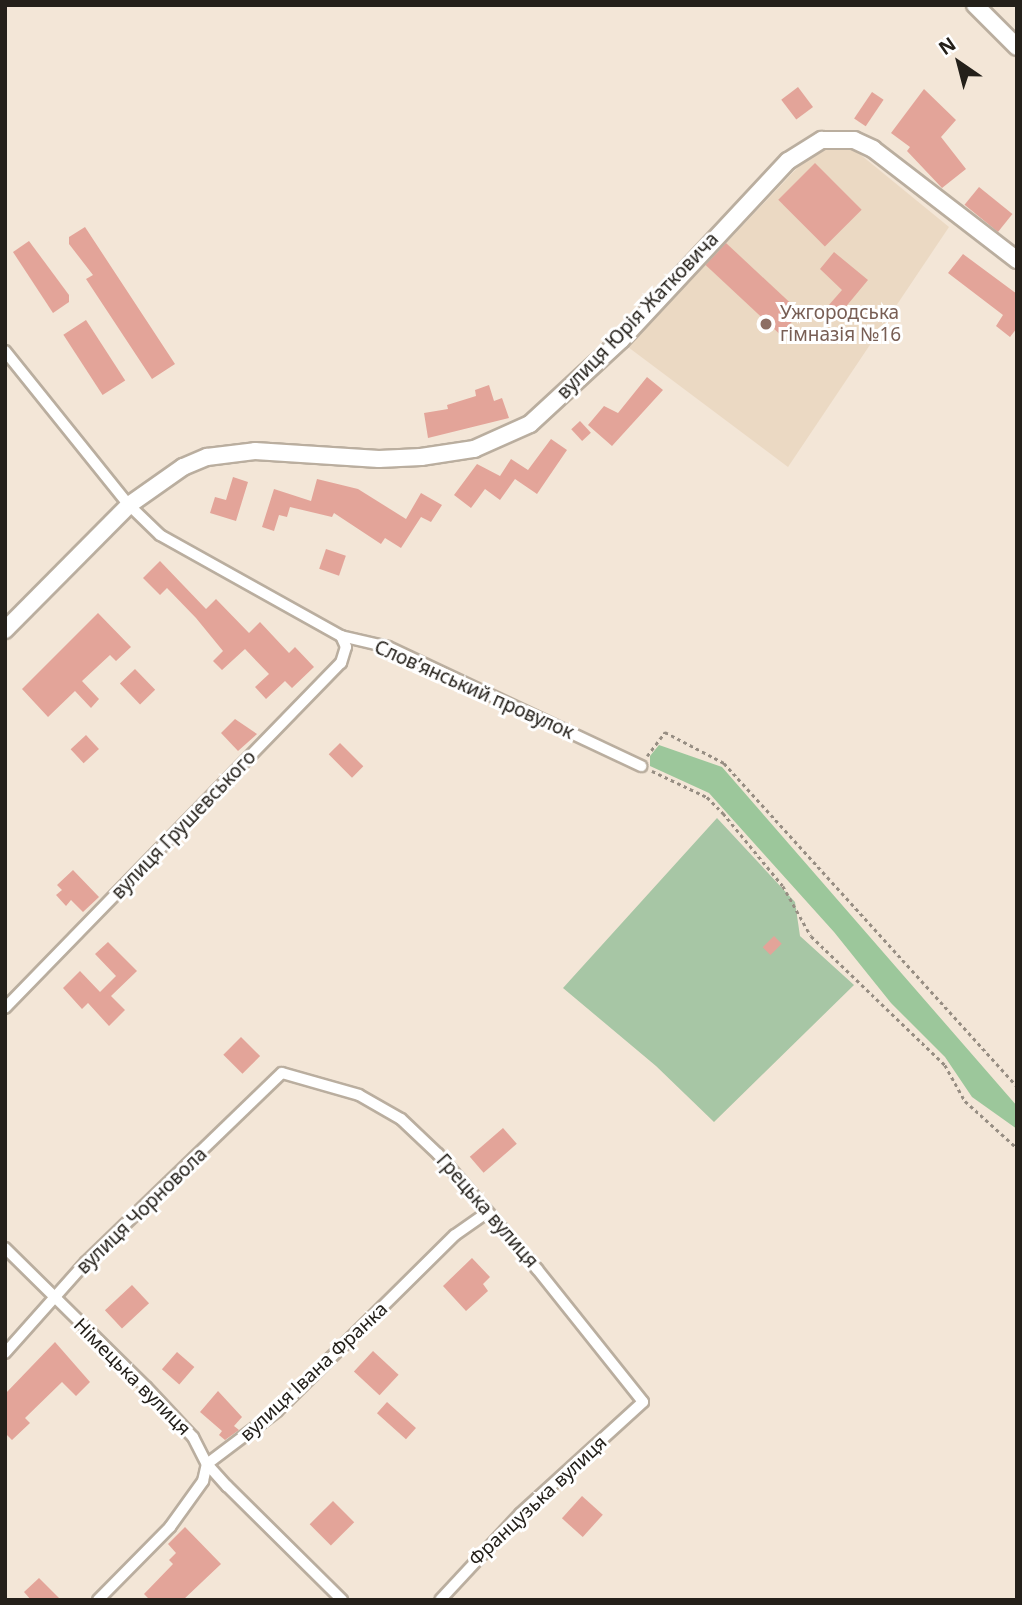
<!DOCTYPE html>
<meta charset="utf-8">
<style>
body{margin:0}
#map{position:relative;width:1022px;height:1605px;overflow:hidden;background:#f3e6d7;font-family:"Noto Sans",sans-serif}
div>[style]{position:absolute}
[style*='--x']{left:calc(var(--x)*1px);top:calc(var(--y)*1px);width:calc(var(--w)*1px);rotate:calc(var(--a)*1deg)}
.built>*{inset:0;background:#ebd9c3}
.green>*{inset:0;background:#a7c6a5}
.forest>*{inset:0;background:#9cc79b}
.building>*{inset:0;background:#e3a499;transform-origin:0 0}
.path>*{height:2.5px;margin-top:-1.25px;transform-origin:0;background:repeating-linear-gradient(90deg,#978e83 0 3.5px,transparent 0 7px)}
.roads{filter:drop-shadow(2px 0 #baae9f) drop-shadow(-2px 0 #baae9f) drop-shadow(0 2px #baae9f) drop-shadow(0 -2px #baae9f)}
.street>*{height:10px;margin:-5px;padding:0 5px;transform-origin:5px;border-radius:5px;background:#fff}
.secondary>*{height:16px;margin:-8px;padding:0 8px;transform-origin:8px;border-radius:8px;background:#fff}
.dots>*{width:19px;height:19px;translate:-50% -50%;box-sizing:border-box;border:4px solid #fff;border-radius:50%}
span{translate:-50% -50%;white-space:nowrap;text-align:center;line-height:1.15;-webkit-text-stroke:6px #fff;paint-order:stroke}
.education-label{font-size:19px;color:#785e54}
.left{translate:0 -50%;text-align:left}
.street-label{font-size:19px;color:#24201a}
.frame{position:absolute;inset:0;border:7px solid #24201a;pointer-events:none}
.north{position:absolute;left:924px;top:28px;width:70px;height:70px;-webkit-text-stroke:5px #fff;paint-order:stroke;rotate:325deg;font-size:19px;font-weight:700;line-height:28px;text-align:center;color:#24201a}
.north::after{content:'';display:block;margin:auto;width:24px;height:32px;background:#24201a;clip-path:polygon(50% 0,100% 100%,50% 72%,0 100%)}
</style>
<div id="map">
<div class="built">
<div style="clip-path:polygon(845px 142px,949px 227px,788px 467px,628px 347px,816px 148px)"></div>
</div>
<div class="green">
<div style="clip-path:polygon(717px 818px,795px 902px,800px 936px,854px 985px,714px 1122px,656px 1066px,563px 988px)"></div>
</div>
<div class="forest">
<div style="clip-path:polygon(659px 745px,722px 767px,1017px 1106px,1017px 1129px,972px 1097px,945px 1057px,891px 1003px,834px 932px,709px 793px,650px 766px,650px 756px)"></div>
</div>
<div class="building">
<div style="left:798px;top:87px;width:25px;height:21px;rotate:53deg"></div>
<div style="clip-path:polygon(924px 89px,956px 120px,941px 137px,966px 169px,942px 188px,907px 151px,910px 147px,891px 133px)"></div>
<div style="left:872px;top:92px;width:14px;height:32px;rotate:34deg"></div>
<div style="left:815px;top:163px;width:66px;height:52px;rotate:45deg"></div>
<div style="left:979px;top:187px;width:43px;height:23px;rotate:39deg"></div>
<div style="clip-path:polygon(85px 227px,175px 364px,152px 379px,86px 279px,93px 275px,69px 244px,69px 237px)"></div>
<div style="clip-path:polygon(29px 241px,69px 295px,69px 302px,53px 313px,13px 252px)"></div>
<div style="left:726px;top:243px;width:102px;height:30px;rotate:43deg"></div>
<div style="clip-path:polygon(834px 252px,868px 280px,839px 315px,828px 306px,842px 290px,820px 269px)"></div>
<div style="clip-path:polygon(963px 254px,1017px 294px,1017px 328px,1010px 337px,996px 326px,1003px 315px,948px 273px)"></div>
<div style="left:86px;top:320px;width:72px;height:27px;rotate:57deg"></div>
<div style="clip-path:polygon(647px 377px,663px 390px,612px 446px,588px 425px,604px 406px,618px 413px)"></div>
<div style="clip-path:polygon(489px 385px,494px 401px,502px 398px,509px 418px,428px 438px,424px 413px,448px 409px,447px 405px,476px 396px,475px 390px)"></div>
<div style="left:580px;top:421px;width:16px;height:12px;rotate:47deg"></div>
<div style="clip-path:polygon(551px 439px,567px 450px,537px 494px,515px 479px,500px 500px,485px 489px,471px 508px,454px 495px,477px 464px,500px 476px,511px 459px,528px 470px)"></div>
<div style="clip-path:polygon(233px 477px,248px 482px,236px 521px,210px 513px,215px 497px,226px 500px)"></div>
<div style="clip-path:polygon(317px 479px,358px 489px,406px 519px,421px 493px,442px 505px,431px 522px,421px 517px,401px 548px,385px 538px,381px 544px,334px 513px,332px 517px,290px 507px,287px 517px,279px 515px,274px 531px,262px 527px,274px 489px,311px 501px)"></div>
<div style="left:326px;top:549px;width:21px;height:21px;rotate:19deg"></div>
<div style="clip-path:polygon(160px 561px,206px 609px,216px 599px,249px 633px,260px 622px,289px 653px,295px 647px,314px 667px,292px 688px,285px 681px,266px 699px,255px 687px,269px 674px,245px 649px,222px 670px,213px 661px,223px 651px,196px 618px,167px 588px,160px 595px,143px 578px)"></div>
<div style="clip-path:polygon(98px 613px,131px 647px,116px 661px,110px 655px,82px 681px,99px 699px,91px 708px,75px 691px,48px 717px,22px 689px)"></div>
<div style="left:135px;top:669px;width:29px;height:21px;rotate:46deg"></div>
<div style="clip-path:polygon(235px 719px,257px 734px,238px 751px,221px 733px)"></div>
<div style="left:86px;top:735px;width:19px;height:21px;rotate:47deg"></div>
<div style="left:340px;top:743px;width:33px;height:16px;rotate:45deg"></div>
<div style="clip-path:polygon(73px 870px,99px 897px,83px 912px,71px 900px,66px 906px,56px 895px,62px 890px,57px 885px)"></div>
<div style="left:774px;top:936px;width:11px;height:16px;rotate:45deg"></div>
<div style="clip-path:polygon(108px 942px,137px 971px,111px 996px,125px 1010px,109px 1026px,88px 1003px,82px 1009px,63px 988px,80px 971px,100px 992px,116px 976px,95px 954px)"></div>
<div style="left:241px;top:1037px;width:27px;height:25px;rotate:45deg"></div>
<div style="left:503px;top:1128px;width:21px;height:44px;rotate:49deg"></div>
<div style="clip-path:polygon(472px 1258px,490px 1277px,483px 1284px,488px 1291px,466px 1311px,443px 1286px)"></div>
<div style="left:132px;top:1285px;width:25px;height:37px;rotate:47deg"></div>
<div style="clip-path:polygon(55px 1342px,90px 1382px,76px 1396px,62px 1382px,25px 1418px,30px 1423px,12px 1440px,5px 1433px,5px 1394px)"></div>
<div style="left:373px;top:1351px;width:35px;height:28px;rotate:43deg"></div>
<div style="left:177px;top:1352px;width:23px;height:23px;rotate:41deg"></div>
<div style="clip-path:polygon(218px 1391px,242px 1417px,234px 1426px,239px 1430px,225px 1440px,219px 1435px,222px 1431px,200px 1412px)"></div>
<div style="left:387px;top:1402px;width:39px;height:15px;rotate:42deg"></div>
<div style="left:582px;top:1496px;width:28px;height:30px;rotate:42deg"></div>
<div style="left:333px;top:1501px;width:30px;height:33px;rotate:45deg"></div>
<div style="clip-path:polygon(185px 1527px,221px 1564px,183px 1600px,150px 1600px,144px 1594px,173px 1564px,169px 1560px,176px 1553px,168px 1544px)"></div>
<div style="clip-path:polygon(39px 1578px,61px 1600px,31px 1600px,24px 1592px)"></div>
</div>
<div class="path">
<div style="--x:647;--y:756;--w:30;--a:-53"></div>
<div style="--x:665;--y:732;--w:67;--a:27.7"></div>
<div style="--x:724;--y:763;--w:436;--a:47.8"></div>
<div style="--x:652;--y:771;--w:61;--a:25.3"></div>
<div style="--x:707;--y:797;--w:23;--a:45"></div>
<div style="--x:723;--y:813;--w:94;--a:50.6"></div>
<div style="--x:783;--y:886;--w:57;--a:60.8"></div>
<div style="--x:811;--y:936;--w:186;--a:43.9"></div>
<div style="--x:945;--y:1065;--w:41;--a:60.9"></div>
<div style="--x:965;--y:1101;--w:70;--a:42.1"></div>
</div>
<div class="roads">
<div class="street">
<div style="--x:5;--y:351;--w:198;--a:51.2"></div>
<div style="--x:129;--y:505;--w:43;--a:44.1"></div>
<div style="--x:160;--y:535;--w:207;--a:29.2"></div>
<div style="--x:341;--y:636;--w:48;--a:13.2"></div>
<div style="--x:388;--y:647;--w:280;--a:25.2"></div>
<div style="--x:5;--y:1008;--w:482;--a:-45.8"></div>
<div style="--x:341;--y:663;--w:17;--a:-73"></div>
<div style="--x:346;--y:647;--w:12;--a:-114"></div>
<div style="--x:5;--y:1248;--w:198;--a:44.6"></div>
<div style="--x:146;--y:1387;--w:69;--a:46.8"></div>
<div style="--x:193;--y:1437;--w:30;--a:63"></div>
<div style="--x:207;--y:1464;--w:30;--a:48"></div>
<div style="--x:227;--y:1486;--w:162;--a:44.7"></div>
<div style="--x:5;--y:1353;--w:122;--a:-48.3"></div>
<div style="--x:86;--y:1262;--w:272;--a:-44"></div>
<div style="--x:282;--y:1073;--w:80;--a:15.9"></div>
<div style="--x:359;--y:1095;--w:48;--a:29.7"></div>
<div style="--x:401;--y:1119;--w:51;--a:43.4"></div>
<div style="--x:438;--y:1154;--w:152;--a:49.3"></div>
<div style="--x:537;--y:1269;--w:170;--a:51.4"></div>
<div style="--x:643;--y:1402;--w:166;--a:137.7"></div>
<div style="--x:520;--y:1514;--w:117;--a:132.9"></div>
<div style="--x:98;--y:1600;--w:103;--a:-45.4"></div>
<div style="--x:170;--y:1527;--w:57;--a:-54.3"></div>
<div style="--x:203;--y:1481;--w:17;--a:-77"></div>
<div style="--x:207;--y:1464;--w:88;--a:-37.1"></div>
<div style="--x:277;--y:1411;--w:250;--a:-44.7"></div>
<div style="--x:455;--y:1235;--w:37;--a:-35"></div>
</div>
<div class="secondary">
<div style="--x:975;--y:5;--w:59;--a:45"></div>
<div style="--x:5;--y:630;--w:176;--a:-45.2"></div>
<div style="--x:129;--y:505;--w:66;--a:-35.1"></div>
<div style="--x:183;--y:467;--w:26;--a:-23"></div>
<div style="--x:207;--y:457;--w:48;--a:-7.1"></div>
<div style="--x:255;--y:451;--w:124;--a:3.7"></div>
<div style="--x:379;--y:459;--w:42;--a:-2.7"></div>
<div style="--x:421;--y:457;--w:54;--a:-8.6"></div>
<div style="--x:474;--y:449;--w:61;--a:-24.1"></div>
<div style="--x:530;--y:424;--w:124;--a:-42.7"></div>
<div style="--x:621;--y:340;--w:245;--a:-47"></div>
<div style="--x:788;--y:161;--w:40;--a:-32"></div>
<div style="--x:822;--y:140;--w:32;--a:0"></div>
<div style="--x:854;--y:140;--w:21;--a:25"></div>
<div style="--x:873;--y:149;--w:182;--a:37.6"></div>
</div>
</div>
<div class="dots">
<div style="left:766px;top:324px;background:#8d6e63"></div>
</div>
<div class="education-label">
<span class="left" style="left:780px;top:324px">Ужгородська<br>гімназія №16</span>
</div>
<div class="street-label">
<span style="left:638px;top:316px;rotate:-46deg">вулиця Юрія Жатковича</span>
<span style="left:474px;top:690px;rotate:24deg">Словʼянський провулок</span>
<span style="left:184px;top:825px;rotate:-46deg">вулиця Грушевського</span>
<span style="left:142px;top:1211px;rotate:-44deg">вулиця Чорновола</span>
<span style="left:487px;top:1211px;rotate:49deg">Грецька вулиця</span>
<span style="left:314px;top:1372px;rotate:-43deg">вулиця Івана Франка</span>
<span style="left:132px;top:1377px;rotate:45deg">Німецька вулиця</span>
<span style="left:538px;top:1501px;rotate:-43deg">Французька вулиця</span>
</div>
<div class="frame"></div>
<div class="north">N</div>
</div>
